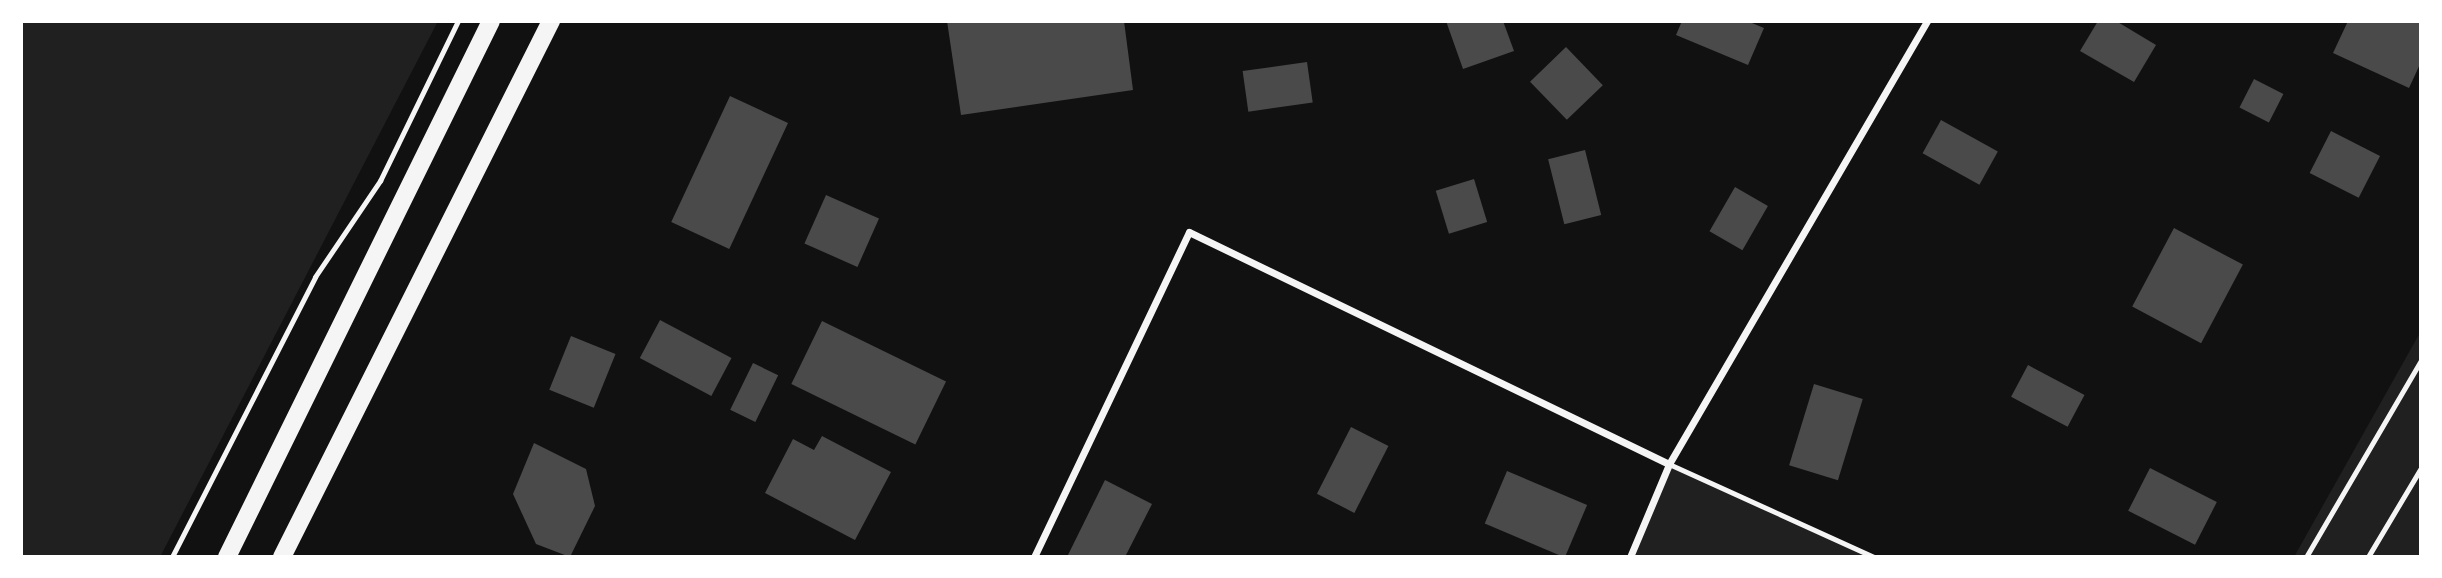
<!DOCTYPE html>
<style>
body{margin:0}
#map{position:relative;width:2442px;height:578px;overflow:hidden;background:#111;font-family:"Exo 2",sans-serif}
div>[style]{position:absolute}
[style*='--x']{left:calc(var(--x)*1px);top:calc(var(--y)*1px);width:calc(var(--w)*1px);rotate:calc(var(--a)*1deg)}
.green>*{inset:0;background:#202020}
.building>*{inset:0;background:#4a4a4a;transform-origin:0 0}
.path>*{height:4.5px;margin:-2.25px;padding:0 2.25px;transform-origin:2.25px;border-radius:2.25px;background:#f5f5f5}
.service>*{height:5px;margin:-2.5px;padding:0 2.5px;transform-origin:2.5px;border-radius:2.5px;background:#f5f5f5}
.minor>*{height:7px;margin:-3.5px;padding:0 3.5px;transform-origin:3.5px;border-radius:3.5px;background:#f5f5f5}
.primary>*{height:18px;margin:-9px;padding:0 9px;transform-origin:9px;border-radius:9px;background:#f5f5f5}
span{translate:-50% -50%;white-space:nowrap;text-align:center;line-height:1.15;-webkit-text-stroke:7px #fff;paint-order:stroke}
.frame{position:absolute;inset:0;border:23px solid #fff;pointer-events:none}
</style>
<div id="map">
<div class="green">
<div style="clip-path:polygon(21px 21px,438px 21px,160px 557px,21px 557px)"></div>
<div style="clip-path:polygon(2421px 331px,2421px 557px,2294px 557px)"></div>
<div style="clip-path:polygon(1669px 464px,1877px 557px,1630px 557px)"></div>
</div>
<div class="building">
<div style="clip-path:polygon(947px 21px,1124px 21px,1133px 90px,961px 115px)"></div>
<div style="clip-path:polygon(1446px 21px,1503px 21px,1514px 51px,1463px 69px)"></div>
<div style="clip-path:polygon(1682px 21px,1747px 21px,1764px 28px,1748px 65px,1676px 35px)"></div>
<div style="clip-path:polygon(2098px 21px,2116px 21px,2156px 45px,2134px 82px,2080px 51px)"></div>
<div style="clip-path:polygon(2348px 21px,2421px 23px,2421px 62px,2409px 88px,2333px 53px)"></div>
<div style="left:1566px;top:47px;width:53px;height:50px;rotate:46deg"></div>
<div style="left:1307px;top:62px;width:41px;height:65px;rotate:82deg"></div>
<div style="left:2254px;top:79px;width:33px;height:32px;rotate:27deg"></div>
<div style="left:730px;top:96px;width:64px;height:139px;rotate:25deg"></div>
<div style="left:1941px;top:120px;width:65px;height:38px;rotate:29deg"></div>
<div style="left:2331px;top:131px;width:55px;height:47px;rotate:27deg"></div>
<div style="left:1585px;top:150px;width:67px;height:38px;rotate:76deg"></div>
<div style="left:1474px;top:179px;width:45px;height:40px;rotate:73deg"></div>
<div style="left:1735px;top:187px;width:38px;height:51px;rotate:30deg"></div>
<div style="left:826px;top:195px;width:58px;height:53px;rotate:24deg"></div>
<div style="left:2174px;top:228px;width:78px;height:89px;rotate:28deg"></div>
<div style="left:660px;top:320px;width:81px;height:43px;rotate:28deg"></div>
<div style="left:822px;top:321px;width:138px;height:70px;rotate:26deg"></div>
<div style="left:571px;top:336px;width:48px;height:58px;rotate:22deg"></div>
<div style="left:753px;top:363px;width:28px;height:52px;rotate:26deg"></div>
<div style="left:2028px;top:365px;width:64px;height:36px;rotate:28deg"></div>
<div style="left:1814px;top:384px;width:51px;height:85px;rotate:17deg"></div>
<div style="left:1351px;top:427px;width:42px;height:75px;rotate:27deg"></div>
<div style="clip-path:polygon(822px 436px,891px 472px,855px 540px,765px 493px,793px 439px,814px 450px)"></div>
<div style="clip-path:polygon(534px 443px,586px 469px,595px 506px,570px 557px,536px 544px,513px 494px)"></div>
<div style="left:2150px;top:468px;width:75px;height:48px;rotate:27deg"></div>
<div style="left:1507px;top:471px;width:87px;height:57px;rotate:23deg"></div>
<div style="clip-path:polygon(1105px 480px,1152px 504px,1125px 557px,1067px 557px)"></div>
</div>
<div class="path">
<div style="--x:172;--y:557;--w:314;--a:-62.9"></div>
<div style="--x:315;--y:277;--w:116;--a:-55.9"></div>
<div style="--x:380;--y:181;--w:178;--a:-64"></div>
<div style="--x:2368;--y:557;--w:104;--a:-59.2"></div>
</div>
<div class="service">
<div style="--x:1669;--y:464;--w:225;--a:24.4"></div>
<div style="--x:2306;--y:557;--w:228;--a:-59.7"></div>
</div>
<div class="minor">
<div style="--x:1034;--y:557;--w:360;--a:-64.5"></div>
<div style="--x:1189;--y:232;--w:533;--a:25.8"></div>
<div style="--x:1630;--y:557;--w:101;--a:-67.2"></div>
<div style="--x:1669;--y:464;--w:513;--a:-59.78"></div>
</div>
<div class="primary">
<div style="--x:227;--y:557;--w:597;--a:-63.78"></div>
<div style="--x:282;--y:557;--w:600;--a:-63.35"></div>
</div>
<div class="frame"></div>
</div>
